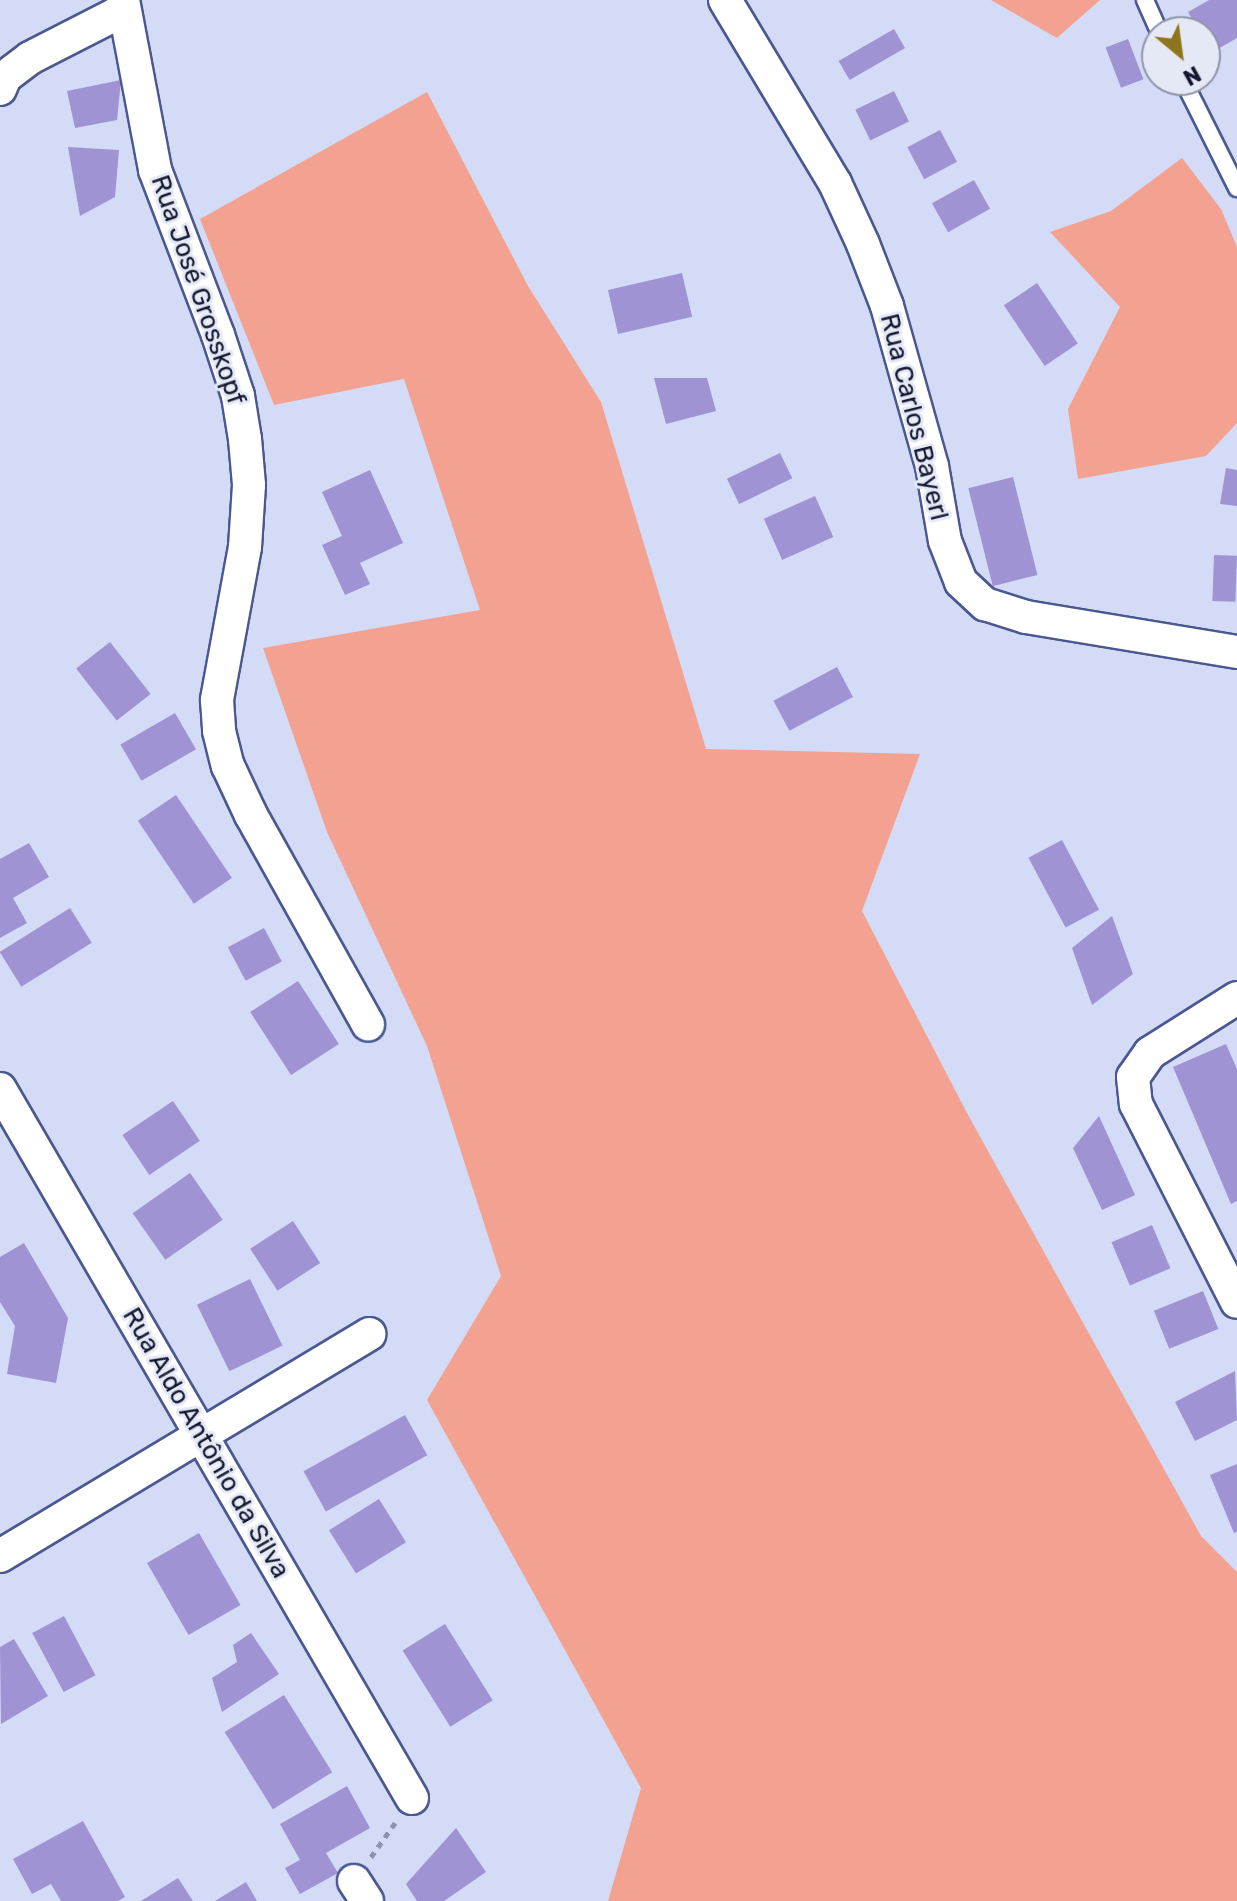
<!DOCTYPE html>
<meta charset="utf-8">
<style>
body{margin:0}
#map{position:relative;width:1237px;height:1901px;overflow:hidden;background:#d3dbf6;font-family:Rubik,sans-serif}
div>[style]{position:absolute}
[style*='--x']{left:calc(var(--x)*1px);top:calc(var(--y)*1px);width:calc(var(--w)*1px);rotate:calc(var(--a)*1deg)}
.green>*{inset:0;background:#f3a190}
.building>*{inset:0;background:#a093d3;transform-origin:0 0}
.path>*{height:5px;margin-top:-2.5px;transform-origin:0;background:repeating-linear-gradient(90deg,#8c93ad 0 6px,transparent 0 12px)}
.roads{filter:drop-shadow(2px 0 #4b5890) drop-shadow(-2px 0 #4b5890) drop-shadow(0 2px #4b5890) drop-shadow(0 -2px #4b5890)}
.service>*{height:16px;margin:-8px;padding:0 8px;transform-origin:8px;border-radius:8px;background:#fff}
.minor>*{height:32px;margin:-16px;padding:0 16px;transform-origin:16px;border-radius:16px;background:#fff}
span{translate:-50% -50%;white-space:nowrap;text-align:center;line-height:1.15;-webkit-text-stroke:6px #e5e9f6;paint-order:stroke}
.street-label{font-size:26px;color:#131830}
.north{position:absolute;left:1141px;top:16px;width:80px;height:80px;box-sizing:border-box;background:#e5e9f6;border:2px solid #9195a7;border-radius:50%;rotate:151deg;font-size:22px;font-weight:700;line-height:32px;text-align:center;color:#131830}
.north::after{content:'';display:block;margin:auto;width:28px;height:36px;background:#8f761c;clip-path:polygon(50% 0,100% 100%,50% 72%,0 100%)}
</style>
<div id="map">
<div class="green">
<div style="clip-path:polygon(991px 0,1100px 0,1057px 38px)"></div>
<div style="clip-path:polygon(427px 92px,528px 286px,601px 402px,706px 749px,920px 754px,862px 911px,967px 1113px,1201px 1536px,1237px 1572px,1237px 1901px,608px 1901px,641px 1788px,427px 1400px,501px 1276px,427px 1046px,327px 832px,263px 648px,480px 610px,404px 379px,274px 405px,200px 219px)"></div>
<div style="clip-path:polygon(1182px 158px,1221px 209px,1237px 247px,1237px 423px,1206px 456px,1078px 479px,1068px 409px,1120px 307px,1050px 232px,1111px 211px)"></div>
</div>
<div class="building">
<div style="clip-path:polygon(1209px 0,1237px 0,1237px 38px,1211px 53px,1205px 43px,1205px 32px,1199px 32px,1188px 12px)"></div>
<div style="left:894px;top:29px;width:22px;height:64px;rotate:60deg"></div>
<div style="left:1128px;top:39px;width:43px;height:24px;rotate:69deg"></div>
<div style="clip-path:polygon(121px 80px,117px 120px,75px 128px,67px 91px)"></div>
<div style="left:894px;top:91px;width:34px;height:43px;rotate:64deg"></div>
<div style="left:940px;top:130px;width:36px;height:37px;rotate:62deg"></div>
<div style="clip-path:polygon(68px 147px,119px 150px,115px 197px,80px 216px)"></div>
<div style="left:974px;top:180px;width:33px;height:48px;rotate:61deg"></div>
<div style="left:682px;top:273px;width:45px;height:76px;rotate:77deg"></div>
<div style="left:1037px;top:283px;width:73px;height:40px;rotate:56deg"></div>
<div style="clip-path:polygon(654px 378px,707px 378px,716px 411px,666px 424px)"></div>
<div style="left:780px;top:453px;width:28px;height:59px;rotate:64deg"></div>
<div style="clip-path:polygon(1226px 468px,1237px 470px,1237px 506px,1220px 504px)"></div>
<div style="clip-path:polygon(370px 470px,403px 543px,360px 563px,370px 584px,345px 595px,322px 545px,342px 536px,322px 492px)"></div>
<div style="left:1013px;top:477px;width:101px;height:46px;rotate:76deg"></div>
<div style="left:815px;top:496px;width:45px;height:56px;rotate:66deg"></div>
<div style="left:1214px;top:555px;width:23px;height:46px;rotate:2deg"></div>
<div style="left:110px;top:642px;width:66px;height:43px;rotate:52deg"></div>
<div style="left:837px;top:667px;width:34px;height:72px;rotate:62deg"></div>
<div style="left:175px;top:713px;width:42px;height:63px;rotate:60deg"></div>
<div style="left:176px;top:795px;width:100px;height:46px;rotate:56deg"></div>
<div style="left:1062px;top:840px;width:79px;height:38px;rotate:62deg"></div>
<div style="clip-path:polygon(29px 843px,49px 877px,13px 898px,27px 923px,0 938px,0 859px)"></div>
<div style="left:70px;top:908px;width:41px;height:83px;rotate:58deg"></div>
<div style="clip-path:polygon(1112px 916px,1133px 974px,1092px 1005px,1072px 948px)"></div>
<div style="left:264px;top:928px;width:38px;height:41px;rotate:62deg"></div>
<div style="left:298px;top:981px;width:75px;height:57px;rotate:57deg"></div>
<div style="clip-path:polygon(1226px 1044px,1237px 1069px,1237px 1201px,1231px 1204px,1173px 1067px)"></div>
<div style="left:173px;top:1101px;width:48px;height:61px;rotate:56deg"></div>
<div style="clip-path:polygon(1099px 1116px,1135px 1195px,1102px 1210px,1073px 1148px)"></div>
<div style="left:190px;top:1173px;width:57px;height:70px;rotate:55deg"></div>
<div style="left:293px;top:1221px;width:50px;height:51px;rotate:57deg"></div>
<div style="left:1152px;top:1225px;width:47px;height:44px;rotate:67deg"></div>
<div style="clip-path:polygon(24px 1243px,68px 1318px,56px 1383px,7px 1374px,15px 1326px,0 1302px,0 1257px)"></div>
<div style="left:250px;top:1279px;width:74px;height:59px;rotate:64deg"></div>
<div style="left:1203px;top:1291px;width:41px;height:53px;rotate:68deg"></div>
<div style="clip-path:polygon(1235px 1371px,1237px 1420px,1195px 1441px,1175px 1402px)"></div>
<div style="left:405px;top:1415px;width:46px;height:116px;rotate:61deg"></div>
<div style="clip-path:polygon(1237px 1464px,1237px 1532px,1234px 1533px,1210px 1475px)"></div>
<div style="left:379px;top:1499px;width:51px;height:59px;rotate:58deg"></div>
<div style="left:199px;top:1533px;width:83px;height:60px;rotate:60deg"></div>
<div style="left:64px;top:1616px;width:67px;height:36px;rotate:62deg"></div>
<div style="left:445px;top:1624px;width:90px;height:50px;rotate:58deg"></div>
<div style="clip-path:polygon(251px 1633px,279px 1674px,222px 1712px,212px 1678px,237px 1662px,233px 1645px)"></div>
<div style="clip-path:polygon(14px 1639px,48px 1696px,1px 1724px,0 1647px)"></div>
<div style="left:284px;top:1695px;width:91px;height:70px;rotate:58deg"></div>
<div style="clip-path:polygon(347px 1786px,370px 1828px,326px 1853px,338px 1873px,300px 1894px,285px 1868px,300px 1860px,280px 1824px)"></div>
<div style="clip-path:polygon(83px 1821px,125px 1897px,118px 1901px,61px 1901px,51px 1884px,32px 1894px,13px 1859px)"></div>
<div style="clip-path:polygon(456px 1828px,486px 1872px,444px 1901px,417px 1901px,406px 1884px)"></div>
<div style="clip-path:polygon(178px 1878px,193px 1901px,141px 1901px)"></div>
<div style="clip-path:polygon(246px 1882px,257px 1901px,215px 1901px)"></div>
</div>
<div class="path">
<div style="--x:371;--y:1857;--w:42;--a:-54.8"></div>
</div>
<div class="roads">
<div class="service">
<div style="--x:1145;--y:0;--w:35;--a:66"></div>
<div style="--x:1183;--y:80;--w:121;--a:63.4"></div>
</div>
<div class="minor">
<div style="--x:123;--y:0;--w:173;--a:79.3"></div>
<div style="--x:155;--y:170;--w:177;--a:69.1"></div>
<div style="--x:218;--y:335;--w:64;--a:71.8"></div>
<div style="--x:238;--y:396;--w:44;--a:80.8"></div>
<div style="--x:245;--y:439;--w:46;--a:85"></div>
<div style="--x:249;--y:485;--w:62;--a:93.7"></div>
<div style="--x:245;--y:547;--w:156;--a:100.4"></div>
<div style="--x:217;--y:700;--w:31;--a:86"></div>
<div style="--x:219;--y:731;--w:36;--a:76"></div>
<div style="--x:228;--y:766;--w:54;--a:64.9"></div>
<div style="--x:251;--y:815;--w:240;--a:60.8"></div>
<div style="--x:725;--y:0;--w:214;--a:59"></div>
<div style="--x:835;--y:183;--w:67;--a:65.3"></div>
<div style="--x:863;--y:244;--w:66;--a:68.8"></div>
<div style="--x:887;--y:306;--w:166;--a:74.3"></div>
<div style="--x:932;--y:466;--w:76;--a:80.2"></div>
<div style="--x:945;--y:541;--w:44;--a:68.7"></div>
<div style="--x:961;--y:582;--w:33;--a:43"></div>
<div style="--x:985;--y:604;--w:43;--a:17.6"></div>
<div style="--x:1026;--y:617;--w:214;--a:9.4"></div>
<div style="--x:0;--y:89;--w:13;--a:-67"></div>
<div style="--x:5;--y:77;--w:31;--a:-37"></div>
<div style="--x:30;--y:58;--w:106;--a:-27.1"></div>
<div style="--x:1237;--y:998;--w:103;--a:147.7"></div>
<div style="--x:1150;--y:1053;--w:29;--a:125"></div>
<div style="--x:1133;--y:1077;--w:27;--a:84"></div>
<div style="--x:1136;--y:1104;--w:222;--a:63"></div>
<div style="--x:0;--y:1089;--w:820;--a:59.84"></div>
<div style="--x:0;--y:1556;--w:431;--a:-31"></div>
<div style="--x:354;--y:1881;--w:24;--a:57"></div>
</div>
</div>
<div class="street-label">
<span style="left:198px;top:290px;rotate:71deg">Rua José Grosskopf</span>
<span style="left:914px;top:417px;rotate:76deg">Rua Carlos Bayerl</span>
<span style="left:206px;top:1443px;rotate:60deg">Rua Aldo Antônio da Silva</span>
</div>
<div class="north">N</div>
</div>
